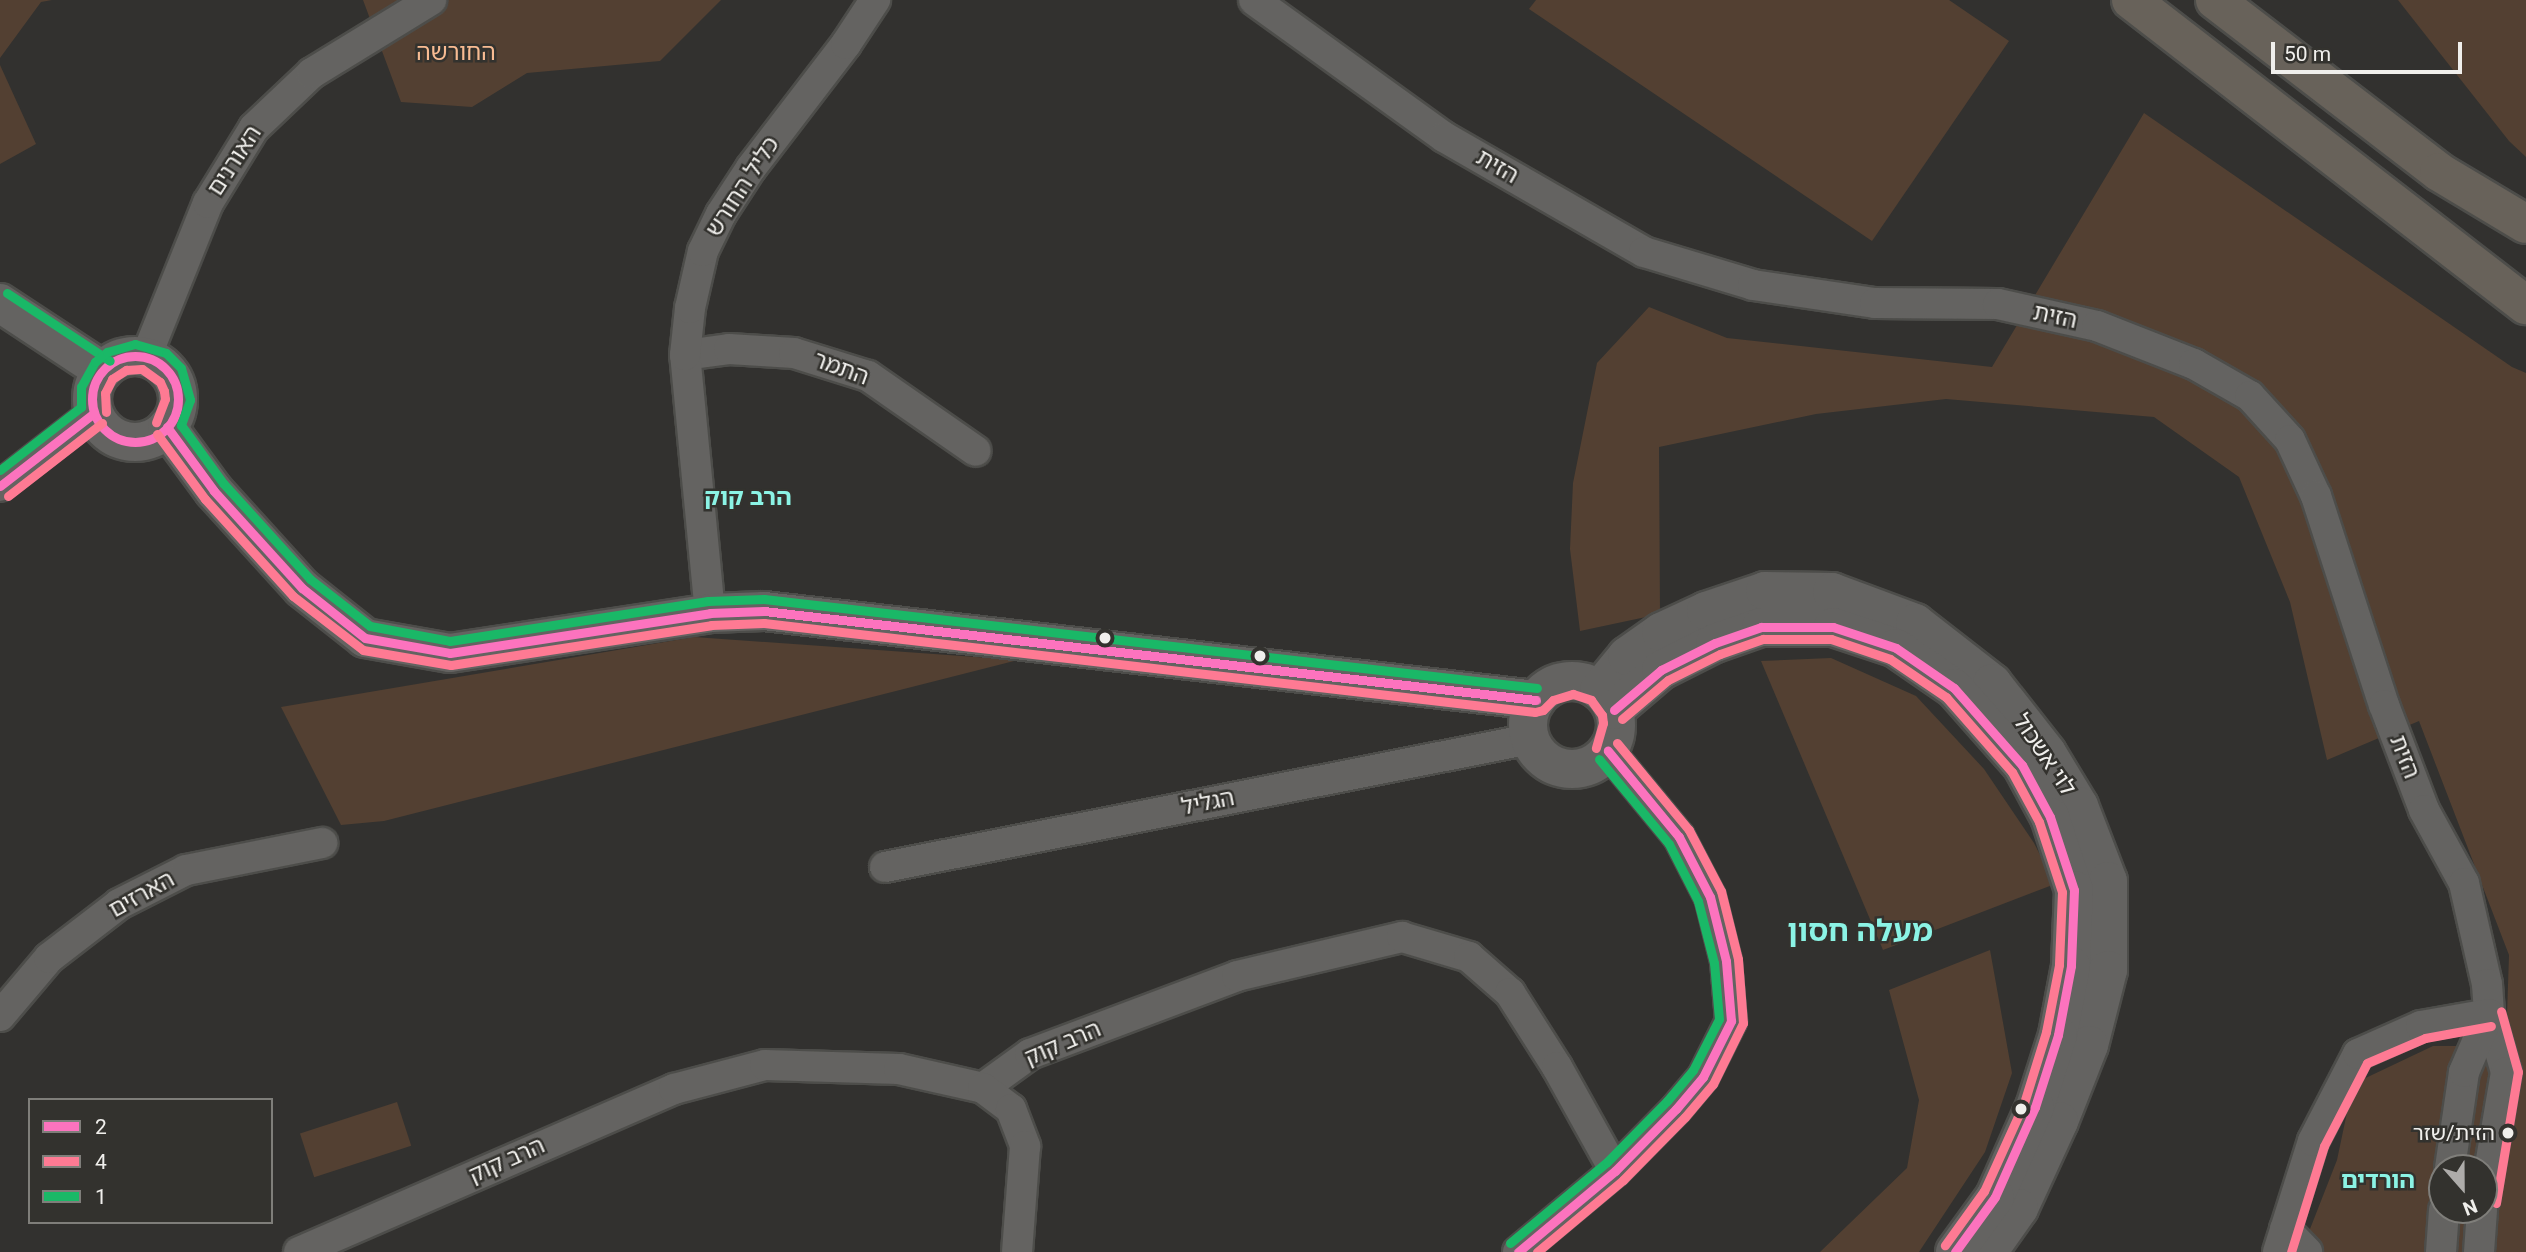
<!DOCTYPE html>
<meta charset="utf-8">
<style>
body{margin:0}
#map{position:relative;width:2526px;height:1252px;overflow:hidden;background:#32312f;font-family:Roboto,"Noto Sans Hebrew",sans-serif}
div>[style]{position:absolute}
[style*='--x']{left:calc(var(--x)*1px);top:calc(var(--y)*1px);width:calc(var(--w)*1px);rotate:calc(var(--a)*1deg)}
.green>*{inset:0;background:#534032;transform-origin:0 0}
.roads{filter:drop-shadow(2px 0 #4d4d4a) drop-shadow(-2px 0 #4d4d4a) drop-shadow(0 2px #4d4d4a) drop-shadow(0 -2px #4d4d4a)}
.minor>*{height:30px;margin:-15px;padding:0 15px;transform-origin:15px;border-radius:15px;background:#646361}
.tertiary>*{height:38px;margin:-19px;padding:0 19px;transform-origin:19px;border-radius:19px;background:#646361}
.tertiary>.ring{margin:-19px;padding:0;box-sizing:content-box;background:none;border:38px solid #646361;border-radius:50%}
.trunk>*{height:38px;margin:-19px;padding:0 19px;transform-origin:19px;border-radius:19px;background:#68625a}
.bus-1>*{height:9px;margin:-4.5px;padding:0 4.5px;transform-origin:4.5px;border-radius:4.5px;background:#fc73be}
.bus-1>.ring{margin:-4.5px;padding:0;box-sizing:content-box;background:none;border:9px solid #fc73be;border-radius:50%}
.bus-2>*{height:9px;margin:-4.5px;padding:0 4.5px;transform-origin:4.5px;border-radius:4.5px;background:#fe7a93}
.bus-3>*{height:9px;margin:-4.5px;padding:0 4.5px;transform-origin:4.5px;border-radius:4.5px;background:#1ab867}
.dots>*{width:19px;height:19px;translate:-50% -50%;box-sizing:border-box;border:4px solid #33322e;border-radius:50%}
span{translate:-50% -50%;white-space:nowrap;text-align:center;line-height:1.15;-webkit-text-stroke:5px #33322e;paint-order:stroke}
.bus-label{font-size:21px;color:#f0efec}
.right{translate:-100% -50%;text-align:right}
.park-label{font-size:23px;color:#f8bb92}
.street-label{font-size:23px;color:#f0efec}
.neighbourhood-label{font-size:24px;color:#8bf3e5;font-weight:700}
.district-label{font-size:30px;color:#8bf3e5;font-weight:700}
.legend{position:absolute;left:28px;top:1098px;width:245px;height:126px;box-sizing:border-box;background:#33322e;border:2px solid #7f7e7a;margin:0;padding:9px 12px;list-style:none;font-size:21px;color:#f0efec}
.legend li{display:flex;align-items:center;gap:14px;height:35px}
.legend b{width:35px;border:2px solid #7f7e7a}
.north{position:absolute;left:2428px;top:1154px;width:70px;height:70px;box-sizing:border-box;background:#33322e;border:2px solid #7f7e7a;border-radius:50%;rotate:159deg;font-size:19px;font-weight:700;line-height:28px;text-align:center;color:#f0efec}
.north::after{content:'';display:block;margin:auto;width:24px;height:32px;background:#aeacaa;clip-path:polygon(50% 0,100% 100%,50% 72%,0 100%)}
.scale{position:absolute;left:2271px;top:42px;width:191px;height:32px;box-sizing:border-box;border:4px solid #f0efec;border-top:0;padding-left:9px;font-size:21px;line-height:24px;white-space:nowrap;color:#f0efec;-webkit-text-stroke:5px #33322e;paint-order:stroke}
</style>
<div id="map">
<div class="green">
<div style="clip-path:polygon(0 0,52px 0,41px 2px,0 58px)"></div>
<div style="clip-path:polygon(363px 0,721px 0,660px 61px,527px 73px,472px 107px,401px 102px)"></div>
<div style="clip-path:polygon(1536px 0,1949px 0,2009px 41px,1872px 241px,1529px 9px)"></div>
<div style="clip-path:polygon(2398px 0,2526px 0,2526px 157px,2509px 141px)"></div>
<div style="clip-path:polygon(0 65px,36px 144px,0 164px)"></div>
<div style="clip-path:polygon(evenodd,2144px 113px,2512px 367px,2526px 373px,2526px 1252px,2301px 1252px,2337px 1160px,2353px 1084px,2433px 1046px,2506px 1046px,2509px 955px,2419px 721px,2327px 760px,2290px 602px,2239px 477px,2154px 417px,1946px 399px,1816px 414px,1659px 447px,1660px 614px,1580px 631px,1570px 549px,1573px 483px,1597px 363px,1649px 307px,1727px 338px,1992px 367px,2144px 113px,2442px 1168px,2484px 1168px,2484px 1210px,2442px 1210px,2442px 1168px)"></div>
<div style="clip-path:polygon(694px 637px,1018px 660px,384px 821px,341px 825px,281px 707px)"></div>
<div style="clip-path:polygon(1831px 658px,1916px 696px,1984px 769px,2034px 843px,2055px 884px,1883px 950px,1761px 661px)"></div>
<div style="clip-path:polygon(1990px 950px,2012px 1073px,1985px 1152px,1919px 1252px,1820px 1252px,1907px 1168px,1919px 1100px,1889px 990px)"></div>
<div style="left:397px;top:1102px;width:46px;height:102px;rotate:72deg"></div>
</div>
<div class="roads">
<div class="minor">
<div style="--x:1254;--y:0;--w:234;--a:35.8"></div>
<div style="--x:1444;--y:137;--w:231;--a:29.9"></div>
<div style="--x:1644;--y:252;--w:114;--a:16.8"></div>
<div style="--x:1753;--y:285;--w:123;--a:8.4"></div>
<div style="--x:1875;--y:303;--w:123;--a:0.5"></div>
<div style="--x:1998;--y:304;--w:101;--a:12.5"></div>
<div style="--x:2097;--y:326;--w:104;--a:21.4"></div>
<div style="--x:2194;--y:364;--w:64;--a:29.7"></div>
<div style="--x:2250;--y:396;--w:59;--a:47.7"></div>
<div style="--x:2290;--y:440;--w:62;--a:65.1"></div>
<div style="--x:2316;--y:496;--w:220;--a:72"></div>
<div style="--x:2384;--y:705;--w:112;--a:69.1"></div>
<div style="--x:2424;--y:810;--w:83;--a:61.3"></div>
<div style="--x:2464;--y:883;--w:104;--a:77.2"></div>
<div style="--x:2487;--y:984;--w:30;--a:86"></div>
<div style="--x:2489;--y:1014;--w:60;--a:73.7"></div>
<div style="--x:2506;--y:1072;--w:131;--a:99.7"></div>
<div style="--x:685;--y:355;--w:44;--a:-7.8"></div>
<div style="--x:729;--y:349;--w:65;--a:3.5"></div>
<div style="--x:794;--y:353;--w:77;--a:17.3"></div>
<div style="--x:868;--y:376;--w:131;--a:34.8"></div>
<div style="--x:146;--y:357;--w:166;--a:-68.1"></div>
<div style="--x:208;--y:203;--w:88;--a:-58.5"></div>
<div style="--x:254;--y:128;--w:80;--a:-43.5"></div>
<div style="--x:312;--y:73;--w:140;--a:-31.5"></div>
<div style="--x:0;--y:486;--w:119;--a:-37.8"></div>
<div style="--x:710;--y:613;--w:259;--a:-95.5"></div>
<div style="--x:685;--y:355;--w:47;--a:-83.9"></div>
<div style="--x:690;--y:308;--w:58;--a:-77.2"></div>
<div style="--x:703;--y:251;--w:41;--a:-64.1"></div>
<div style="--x:721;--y:214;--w:55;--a:-56.9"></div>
<div style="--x:751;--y:168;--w:156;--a:-52.5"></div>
<div style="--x:846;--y:44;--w:53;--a:-56.6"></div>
<div style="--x:885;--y:867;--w:658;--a:-11.22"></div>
<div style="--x:0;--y:1016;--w:76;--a:-49.8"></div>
<div style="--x:49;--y:958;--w:88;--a:-37.6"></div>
<div style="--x:119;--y:904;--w:75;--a:-26.9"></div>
<div style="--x:186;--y:870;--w:139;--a:-11.2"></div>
<div style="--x:983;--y:1088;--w:58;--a:-35.9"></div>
<div style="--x:1030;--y:1054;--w:221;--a:-20.6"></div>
<div style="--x:1237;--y:976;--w:170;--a:-13.3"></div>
<div style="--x:1402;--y:937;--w:70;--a:16.6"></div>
<div style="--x:1469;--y:957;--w:55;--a:41.3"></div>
<div style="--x:1510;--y:993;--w:88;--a:57.6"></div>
<div style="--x:1557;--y:1067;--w:119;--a:60.9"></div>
<div style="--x:2450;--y:1168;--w:97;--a:-81.7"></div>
<div style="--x:2464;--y:1072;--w:63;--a:-66.7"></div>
<div style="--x:2285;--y:1229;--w:32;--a:46"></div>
<div style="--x:299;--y:1252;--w:409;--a:-23.5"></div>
<div style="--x:674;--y:1089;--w:94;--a:-14.8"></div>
<div style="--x:765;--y:1065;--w:134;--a:1.7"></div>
<div style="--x:899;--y:1069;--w:86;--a:12.7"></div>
<div style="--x:983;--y:1088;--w:35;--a:37"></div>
<div style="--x:1011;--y:1109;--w:40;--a:69"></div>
<div style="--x:1025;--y:1146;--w:106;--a:94.3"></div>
<div style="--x:1518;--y:1252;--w:126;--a:-39.9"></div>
<div style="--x:1615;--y:1171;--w:87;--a:-45.5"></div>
<div style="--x:1676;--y:1109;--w:42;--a:-49.8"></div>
<div style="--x:1703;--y:1077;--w:63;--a:-63.4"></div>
<div style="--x:1731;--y:1021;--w:60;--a:-94.8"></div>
<div style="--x:1726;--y:961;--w:66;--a:-104"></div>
<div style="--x:1710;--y:897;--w:68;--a:-117.3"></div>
<div style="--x:1679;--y:837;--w:112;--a:-129.5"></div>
<div style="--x:2278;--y:1252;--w:116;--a:-72.5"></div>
<div style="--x:2313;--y:1141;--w:98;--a:-62.7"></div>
<div style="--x:2358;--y:1054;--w:69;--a:-24"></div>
<div style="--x:2421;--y:1026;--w:69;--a:-10"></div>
<div style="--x:2441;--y:1252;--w:42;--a:-85.9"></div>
<div style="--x:2479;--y:1252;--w:42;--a:-85.9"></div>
</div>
<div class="tertiary">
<div style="--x:0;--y:303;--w:123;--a:33.4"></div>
<div class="ring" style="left:92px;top:356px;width:48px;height:48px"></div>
<div style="--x:167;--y:427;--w:79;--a:53.7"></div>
<div style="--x:214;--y:491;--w:131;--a:47.8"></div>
<div style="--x:302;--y:588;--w:80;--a:38.4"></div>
<div style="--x:365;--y:638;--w:86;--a:10"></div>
<div style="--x:450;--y:653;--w:263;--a:-8.7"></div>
<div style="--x:710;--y:613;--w:54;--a:-2.1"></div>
<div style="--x:764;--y:611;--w:777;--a:6.58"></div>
<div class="ring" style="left:1528px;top:681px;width:50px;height:50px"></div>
<div style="--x:1599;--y:690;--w:44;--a:-50.5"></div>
<div style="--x:1627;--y:656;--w:42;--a:-35.2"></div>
<div style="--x:1661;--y:632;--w:50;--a:-25"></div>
<div style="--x:1706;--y:611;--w:62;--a:-18.7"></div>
<div style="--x:1765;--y:591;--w:67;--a:0.9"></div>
<div style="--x:1832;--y:592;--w:89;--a:20.5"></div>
<div style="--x:1915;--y:623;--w:98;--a:37.9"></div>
<div style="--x:1992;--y:683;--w:89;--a:51.8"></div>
<div style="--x:2047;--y:753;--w:62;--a:58.9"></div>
<div style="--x:2079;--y:806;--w:80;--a:68.9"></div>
<div style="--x:2108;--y:881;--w:89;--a:90"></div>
<div style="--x:2108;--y:970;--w:77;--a:104.2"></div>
<div style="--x:2089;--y:1045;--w:82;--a:111.5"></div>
<div style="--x:2059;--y:1121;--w:96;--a:114.7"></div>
<div style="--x:2019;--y:1208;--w:54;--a:125.2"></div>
<div style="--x:1614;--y:710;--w:62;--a:-40.4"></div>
<div style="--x:1661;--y:670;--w:60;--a:-26.6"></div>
<div style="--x:1715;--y:643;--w:49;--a:-19.2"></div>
<div style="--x:1761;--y:627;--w:72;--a:0"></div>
<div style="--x:1833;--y:627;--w:66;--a:18.4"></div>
<div style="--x:1896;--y:648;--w:70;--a:34.6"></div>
<div style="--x:1954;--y:688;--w:103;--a:48.6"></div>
<div style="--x:2022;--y:765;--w:59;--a:61.7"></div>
<div style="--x:2050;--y:817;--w:77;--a:71.8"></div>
<div style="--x:2074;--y:890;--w:76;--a:92.3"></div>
<div style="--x:2071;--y:966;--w:70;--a:100.7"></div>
<div style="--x:2058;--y:1035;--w:76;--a:107.7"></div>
<div style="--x:2035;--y:1107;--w:98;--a:114"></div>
<div style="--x:1995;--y:1197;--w:68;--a:126"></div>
</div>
<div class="trunk">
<div style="--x:2131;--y:0;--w:499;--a:37.7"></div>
<div style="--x:2215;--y:0;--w:282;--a:37.5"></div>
<div style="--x:2439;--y:172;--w:101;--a:30.9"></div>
</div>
</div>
<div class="bus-1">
<div class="ring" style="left:92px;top:356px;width:77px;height:77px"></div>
<div style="--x:167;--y:427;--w:79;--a:53.7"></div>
<div style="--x:214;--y:491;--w:131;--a:47.8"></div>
<div style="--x:302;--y:588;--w:80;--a:38.4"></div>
<div style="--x:365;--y:638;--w:86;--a:10"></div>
<div style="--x:450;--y:653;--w:263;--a:-8.7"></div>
<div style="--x:710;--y:613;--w:54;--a:-2.1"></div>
<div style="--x:764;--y:611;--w:777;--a:6.58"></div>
<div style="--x:0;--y:486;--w:119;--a:-37.8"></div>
<div style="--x:1614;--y:710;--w:62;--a:-40.4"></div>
<div style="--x:1661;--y:670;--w:60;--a:-26.6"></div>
<div style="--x:1715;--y:643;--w:49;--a:-19.2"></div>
<div style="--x:1761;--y:627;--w:72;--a:0"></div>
<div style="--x:1833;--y:627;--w:66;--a:18.4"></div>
<div style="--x:1896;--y:648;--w:70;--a:34.6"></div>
<div style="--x:1954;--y:688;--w:103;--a:48.6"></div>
<div style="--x:2022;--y:765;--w:59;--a:61.7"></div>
<div style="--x:2050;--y:817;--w:77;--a:71.8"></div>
<div style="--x:2074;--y:890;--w:76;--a:92.3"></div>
<div style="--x:2071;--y:966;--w:70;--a:100.7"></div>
<div style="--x:2058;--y:1035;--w:76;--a:107.7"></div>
<div style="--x:2035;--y:1107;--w:98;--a:114"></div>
<div style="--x:1995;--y:1197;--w:68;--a:126"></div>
<div style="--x:1518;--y:1252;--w:126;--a:-39.9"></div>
<div style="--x:1615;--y:1171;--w:87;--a:-45.5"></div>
<div style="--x:1676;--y:1109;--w:42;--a:-49.8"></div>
<div style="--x:1703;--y:1077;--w:63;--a:-63.4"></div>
<div style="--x:1731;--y:1021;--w:60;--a:-94.8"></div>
<div style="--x:1726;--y:961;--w:66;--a:-104"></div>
<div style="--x:1710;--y:897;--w:68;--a:-117.3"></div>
<div style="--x:1679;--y:837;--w:112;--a:-129.5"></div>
</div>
<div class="bus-2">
<div style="--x:106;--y:412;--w:19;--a:-93"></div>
<div style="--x:105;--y:393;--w:16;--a:-63"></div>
<div style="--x:112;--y:379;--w:17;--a:-33"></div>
<div style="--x:126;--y:370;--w:16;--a:-4"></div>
<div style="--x:142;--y:369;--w:22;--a:36"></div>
<div style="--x:160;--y:382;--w:10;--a:66"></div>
<div style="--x:164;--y:391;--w:8;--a:83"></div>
<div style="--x:165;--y:399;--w:25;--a:111"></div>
<div style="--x:157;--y:434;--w:81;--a:53.6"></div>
<div style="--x:205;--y:499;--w:131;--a:47.8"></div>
<div style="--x:293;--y:596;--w:88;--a:37.6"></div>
<div style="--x:363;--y:650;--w:89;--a:9.7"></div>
<div style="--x:451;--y:665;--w:263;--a:-8.7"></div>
<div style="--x:711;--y:625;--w:53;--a:-2.2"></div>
<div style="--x:764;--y:623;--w:776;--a:6.58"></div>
<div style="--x:1535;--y:712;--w:8;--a:-14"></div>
<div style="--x:1543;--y:710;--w:14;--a:-45"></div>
<div style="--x:1553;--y:700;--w:21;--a:-17"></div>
<div style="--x:1573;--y:694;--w:19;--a:18"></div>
<div style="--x:1591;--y:700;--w:19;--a:54"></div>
<div style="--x:1602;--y:715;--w:8;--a:83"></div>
<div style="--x:1603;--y:723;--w:26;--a:106"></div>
<div style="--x:8;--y:496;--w:119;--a:-37.8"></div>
<div style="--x:1622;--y:719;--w:60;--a:-40.3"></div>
<div style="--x:1668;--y:680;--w:58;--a:-26.6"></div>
<div style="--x:1720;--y:654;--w:46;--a:-19.2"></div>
<div style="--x:1763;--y:639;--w:68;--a:0"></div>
<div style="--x:1831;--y:639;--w:62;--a:18.7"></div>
<div style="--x:1890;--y:659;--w:68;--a:34.2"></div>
<div style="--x:1946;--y:697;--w:100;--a:48.7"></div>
<div style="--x:2012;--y:772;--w:57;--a:61.6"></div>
<div style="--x:2039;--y:822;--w:74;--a:71.8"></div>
<div style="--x:2062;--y:892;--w:73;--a:92.4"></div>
<div style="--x:2059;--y:965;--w:68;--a:101"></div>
<div style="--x:2046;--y:1032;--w:74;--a:107.2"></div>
<div style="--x:2024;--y:1103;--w:97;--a:114.4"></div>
<div style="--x:1984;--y:1191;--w:67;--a:125.8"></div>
<div style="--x:2496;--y:1203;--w:133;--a:-80.5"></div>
<div style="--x:2518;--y:1072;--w:63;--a:-105.6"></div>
<div style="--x:1537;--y:1252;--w:112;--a:-39.9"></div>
<div style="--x:1623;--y:1180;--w:88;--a:-45.5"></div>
<div style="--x:1685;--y:1117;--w:43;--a:-49.7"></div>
<div style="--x:1713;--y:1084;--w:68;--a:-63.8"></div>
<div style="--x:1743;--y:1023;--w:64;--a:-94.5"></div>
<div style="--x:1738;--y:959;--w:70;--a:-104"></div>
<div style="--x:1721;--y:891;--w:69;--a:-117.7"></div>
<div style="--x:1689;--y:830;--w:113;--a:-129.6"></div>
<div style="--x:2291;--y:1252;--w:111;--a:-72.7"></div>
<div style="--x:2324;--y:1146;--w:93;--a:-62.6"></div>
<div style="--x:2367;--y:1063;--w:63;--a:-23.3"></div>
<div style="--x:2425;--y:1038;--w:67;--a:-10.3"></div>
</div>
<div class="bus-3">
<div style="--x:7;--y:293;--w:123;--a:33.4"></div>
<div style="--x:0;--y:470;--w:103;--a:-37.9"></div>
<div style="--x:81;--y:407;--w:20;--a:-90"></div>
<div style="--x:81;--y:387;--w:29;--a:-61"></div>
<div style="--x:95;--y:362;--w:16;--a:-40"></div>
<div style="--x:107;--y:352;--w:29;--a:-16"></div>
<div style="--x:135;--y:344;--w:32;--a:16"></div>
<div style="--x:166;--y:353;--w:21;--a:45"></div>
<div style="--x:181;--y:368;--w:33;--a:74"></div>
<div style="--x:190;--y:400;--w:27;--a:110"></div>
<div style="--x:181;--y:425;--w:72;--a:54.1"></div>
<div style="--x:223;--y:483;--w:130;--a:47.8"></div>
<div style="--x:310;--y:579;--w:76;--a:38.1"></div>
<div style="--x:370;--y:626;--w:81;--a:10.6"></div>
<div style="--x:450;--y:641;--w:261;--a:-8.8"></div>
<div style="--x:708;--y:601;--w:56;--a:-2"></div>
<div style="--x:764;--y:599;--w:778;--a:6.57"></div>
<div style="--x:1510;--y:1243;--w:126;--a:-39.9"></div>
<div style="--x:1607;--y:1162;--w:86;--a:-45.5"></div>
<div style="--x:1667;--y:1101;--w:40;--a:-50"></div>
<div style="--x:1693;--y:1070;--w:57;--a:-63"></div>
<div style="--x:1719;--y:1019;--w:56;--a:-95.1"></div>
<div style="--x:1714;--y:963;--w:64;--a:-104.5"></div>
<div style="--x:1698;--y:901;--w:64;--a:-117"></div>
<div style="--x:1669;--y:844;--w:110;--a:-129.5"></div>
</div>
<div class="dots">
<div style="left:1105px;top:638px;background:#f0efec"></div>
<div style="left:1260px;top:656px;background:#f0efec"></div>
<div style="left:2021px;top:1109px;background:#f0efec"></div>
<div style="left:2508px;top:1133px;background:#f0efec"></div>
</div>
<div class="bus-label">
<span class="right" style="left:2495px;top:1133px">הזית/שזר</span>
</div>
<div class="park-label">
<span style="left:456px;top:53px">החורשה</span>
</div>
<div class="street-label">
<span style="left:235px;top:161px;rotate:-57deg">האורנים</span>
<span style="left:1497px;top:167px;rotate:30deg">הזית</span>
<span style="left:743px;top:187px;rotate:-57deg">כליל החורש</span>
<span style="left:2055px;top:317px;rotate:12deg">הזית</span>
<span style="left:841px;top:369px;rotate:20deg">התמר</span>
<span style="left:2044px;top:755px;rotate:56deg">לוי אשכול</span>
<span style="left:2404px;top:757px;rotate:69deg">הזית</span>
<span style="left:1208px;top:803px;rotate:-11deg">הגליל</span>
<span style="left:142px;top:895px;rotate:-29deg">הארזים</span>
<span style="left:1063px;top:1044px;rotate:-23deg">הרב קוק</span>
<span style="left:507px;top:1161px;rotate:-24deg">הרב קוק</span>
</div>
<div class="neighbourhood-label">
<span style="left:748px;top:498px">הרב קוק</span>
<span style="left:2378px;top:1181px">הורדים</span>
</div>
<div class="district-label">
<span style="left:1860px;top:931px">מעלה חסון</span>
</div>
<ul class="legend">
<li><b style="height:9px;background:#fc73be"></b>2</li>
<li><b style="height:9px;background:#fe7a93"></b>4</li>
<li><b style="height:9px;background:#1ab867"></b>1</li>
</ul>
<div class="north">N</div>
<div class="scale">50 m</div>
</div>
